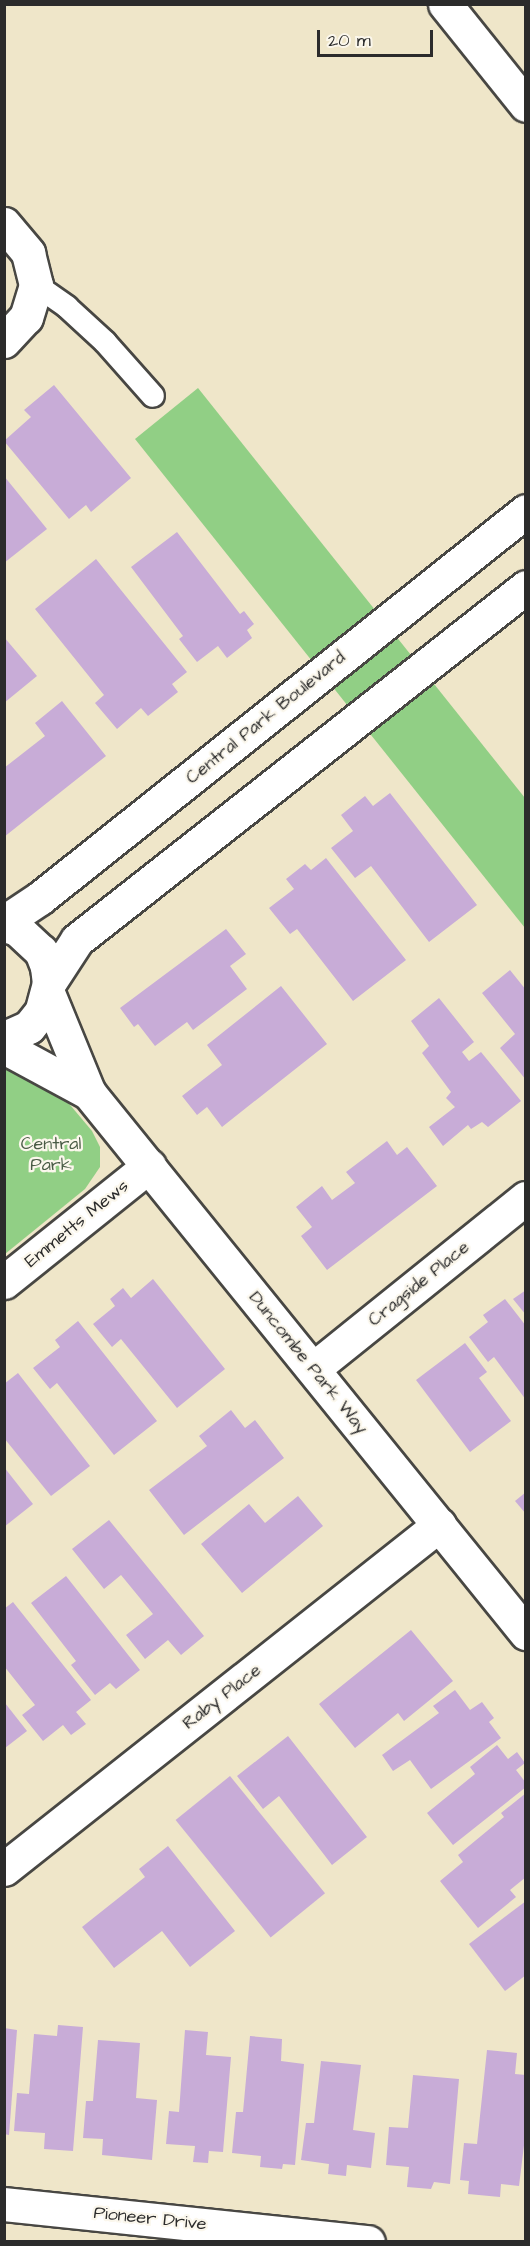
<!DOCTYPE html>
<style>
body{margin:0}
#map{position:relative;width:530px;height:2246px;overflow:hidden;background:#efe6c9;font-family:"Architects Daughter",sans-serif}
div>[style]{position:absolute}
[style*='--x']{left:calc(var(--x)*1px);top:calc(var(--y)*1px);width:calc(var(--w)*1px);rotate:calc(var(--a)*1deg)}
.green>*{inset:0;background:#91cf85}
.building>*{inset:0;background:#c8acd7;transform-origin:0 0}
.roads{filter:drop-shadow(2px 0 #484743) drop-shadow(-2px 0 #484743) drop-shadow(0 2px #484743) drop-shadow(0 -2px #484743)}
.service>*{height:22px;margin:-11px;padding:0 11px;transform-origin:11px;border-radius:11px;background:#fff}
.minor>*{height:33px;margin:-16.5px;padding:0 16.5px;transform-origin:16.5px;border-radius:16.5px;background:#fff}
.tertiary>*{height:33px;margin:-16.5px;padding:0 16.5px;transform-origin:16.5px;border-radius:16.5px;background:#fff}
span{translate:-50% -50%;white-space:nowrap;text-align:center;line-height:1.15;-webkit-text-stroke:4.5px #fbf7ec;paint-order:stroke}
.street-label{font-size:18px;color:#2b2b2b}
.park-label{font-size:18px;color:#4a5c46}
.frame{position:absolute;inset:0;border:6px solid #2b2b2b;pointer-events:none}
.scale{position:absolute;left:317px;top:30px;width:116px;height:27px;box-sizing:border-box;border:3px solid #2b2b2b;border-top:0;padding-left:8px;font-size:18px;line-height:21px;white-space:nowrap;color:#2b2b2b;-webkit-text-stroke:4px #fbf7ec;paint-order:stroke}
</style>
<div id="map">
<div class="green">
<div style="clip-path:polygon(198px 388px,525px 798px,525px 928px,135px 439px)"></div>
<div style="clip-path:polygon(5px 1058px,55px 1087px,92px 1131px,100px 1147px,100px 1167px,85px 1189px,5px 1254px)"></div>
</div>
<div class="building">
<div style="clip-path:polygon(54px 385px,131px 478px,91px 512px,86px 505px,69px 519px,4px 441px,31px 417px,24px 410px)"></div>
<div style="clip-path:polygon(4px 476px,47px 529px,4px 563px)"></div>
<div style="clip-path:polygon(177px 532px,240px 614px,244px 611px,254px 624px,247px 630px,252px 638px,227px 658px,218px 646px,197px 662px,179px 639px,183px 636px,131px 567px)"></div>
<div style="clip-path:polygon(96px 559px,187px 672px,172px 684px,178px 692px,148px 716px,141px 708px,117px 729px,95px 703px,104px 695px,35px 609px)"></div>
<div style="clip-path:polygon(4px 637px,37px 676px,4px 703px)"></div>
<div style="clip-path:polygon(62px 701px,106px 756px,4px 837px,4px 768px,45px 736px,35px 723px)"></div>
<div style="clip-path:polygon(390px 793px,477px 905px,429px 942px,371px 866px,355px 878px,331px 848px,353px 831px,341px 815px,365px 796px,373px 806px)"></div>
<div style="clip-path:polygon(326px 858px,406px 960px,353px 1001px,297px 929px,290px 934px,269px 908px,294px 889px,286px 879px,305px 864px,311px 870px)"></div>
<div style="clip-path:polygon(226px 929px,246px 954px,230px 966px,247px 989px,193px 1030px,187px 1022px,155px 1046px,138px 1024px,134px 1027px,120px 1008px)"></div>
<div style="clip-path:polygon(510px 970px,526px 990px,526px 1080px,500px 1048px,515px 1034px,482px 993px)"></div>
<div style="clip-path:polygon(281px 986px,327px 1044px,222px 1127px,207px 1107px,197px 1115px,182px 1096px,222px 1065px,207px 1045px)"></div>
<div style="clip-path:polygon(439px 998px,474px 1042px,462px 1052px,469px 1061px,481px 1052px,521px 1101px,488px 1127px,482px 1122px,471px 1129px,468px 1125px,443px 1146px,429px 1127px,455px 1107px,446px 1098px,451px 1092px,422px 1053px,429px 1046px,411px 1021px)"></div>
<div style="clip-path:polygon(387px 1141px,397px 1155px,407px 1147px,437px 1186px,327px 1270px,301px 1236px,312px 1227px,296px 1207px,322px 1186px,332px 1200px,355px 1183px,346px 1172px)"></div>
<div style="clip-path:polygon(153px 1279px,225px 1369px,177px 1408px,121px 1339px,112px 1347px,93px 1324px,115px 1306px,110px 1299px,123px 1288px,131px 1298px)"></div>
<div style="clip-path:polygon(526px 1290px,526px 1315px,513px 1299px)"></div>
<div style="clip-path:polygon(505px 1299px,526px 1326px,526px 1400px,494px 1357px,488px 1362px,469px 1337px,488px 1322px,483px 1315px)"></div>
<div style="clip-path:polygon(78px 1321px,157px 1421px,114px 1455px,57px 1383px,50px 1389px,33px 1368px,60px 1347px,55px 1340px)"></div>
<div style="clip-path:polygon(465px 1343px,487px 1372px,479px 1378px,511px 1421px,470px 1452px,416px 1380px)"></div>
<div style="clip-path:polygon(18px 1373px,90px 1466px,51px 1496px,4px 1438px,4px 1384px)"></div>
<div style="clip-path:polygon(231px 1410px,245px 1428px,255px 1420px,284px 1458px,184px 1535px,149px 1490px,207px 1446px,199px 1436px)"></div>
<div style="clip-path:polygon(4px 1467px,33px 1504px,4px 1527px)"></div>
<div style="clip-path:polygon(526px 1492px,526px 1514px,515px 1501px)"></div>
<div style="clip-path:polygon(298px 1496px,323px 1526px,242px 1593px,201px 1544px,249px 1504px,265px 1523px)"></div>
<div style="clip-path:polygon(109px 1520px,204px 1636px,181px 1655px,168px 1640px,145px 1659px,126px 1635px,153px 1614px,121px 1575px,104px 1589px,72px 1549px)"></div>
<div style="clip-path:polygon(66px 1576px,140px 1670px,116px 1689px,110px 1683px,95px 1695px,71px 1665px,76px 1661px,31px 1603px)"></div>
<div style="clip-path:polygon(13px 1602px,91px 1700px,76px 1712px,86px 1724px,71px 1735px,63px 1725px,43px 1741px,22px 1715px,35px 1705px,4px 1666px,4px 1609px)"></div>
<div style="clip-path:polygon(411px 1630px,453px 1681px,404px 1721px,398px 1713px,355px 1748px,319px 1704px)"></div>
<div style="clip-path:polygon(455px 1690px,470px 1710px,482px 1702px,494px 1718px,489px 1722px,501px 1738px,431px 1789px,410px 1760px,393px 1771px,382px 1755px,439px 1713px,433px 1706px)"></div>
<div style="clip-path:polygon(5px 1703px,27px 1731px,5px 1748px)"></div>
<div style="clip-path:polygon(288px 1736px,367px 1837px,332px 1865px,279px 1796px,263px 1809px,237px 1776px)"></div>
<div style="clip-path:polygon(497px 1745px,508px 1759px,517px 1752px,525px 1763px,516px 1770px,526px 1783px,526px 1787px,453px 1845px,427px 1813px,475px 1774px,470px 1767px)"></div>
<div style="left:230px;top:1776px;width:151px;height:70px;rotate:51deg"></div>
<div style="clip-path:polygon(526px 1793px,526px 1877px,510px 1890px,516px 1897px,478px 1928px,440px 1881px,463px 1862px,458px 1855px,504px 1817px,501px 1813px)"></div>
<div style="clip-path:polygon(168px 1846px,235px 1931px,190px 1967px,162px 1931px,114px 1968px,82px 1927px,145px 1877px,139px 1869px)"></div>
<div style="clip-path:polygon(526px 1901px,526px 1975px,505px 1991px,469px 1944px)"></div>
<div style="clip-path:polygon(58px 2025px,83px 2027px,73px 2151px,44px 2149px,45px 2133px,14px 2131px,17px 2093px,29px 2094px,34px 2034px,57px 2036px)"></div>
<div style="clip-path:polygon(4px 2028px,17px 2030px,9px 2135px,4px 2134px)"></div>
<div style="clip-path:polygon(185px 2030px,208px 2032px,206px 2055px,231px 2057px,223px 2152px,209px 2151px,208px 2163px,193px 2162px,195px 2146px,166px 2144px,169px 2111px,179px 2112px)"></div>
<div style="clip-path:polygon(250px 2036px,282px 2039px,281px 2061px,304px 2064px,295px 2165px,283px 2164px,282px 2169px,260px 2167px,261px 2156px,232px 2153px,236px 2112px,243px 2112px)"></div>
<div style="clip-path:polygon(98px 2040px,140px 2043px,136px 2098px,157px 2100px,152px 2160px,102px 2155px,103px 2139px,83px 2138px,86px 2101px,93px 2101px)"></div>
<div style="clip-path:polygon(487px 2050px,517px 2053px,515px 2074px,526px 2075px,526px 2129px,519px 2186px,501px 2184px,500px 2197px,468px 2194px,469px 2181px,460px 2180px,464px 2143px,477px 2144px)"></div>
<div style="clip-path:polygon(321px 2061px,361px 2065px,353px 2130px,375px 2133px,371px 2168px,347px 2165px,346px 2176px,328px 2174px,329px 2164px,301px 2160px,306px 2123px,314px 2123px)"></div>
<div style="clip-path:polygon(413px 2075px,459px 2079px,450px 2184px,434px 2182px,431px 2189px,407px 2187px,409px 2167px,386px 2165px,389px 2127px,408px 2128px)"></div>
</div>
<div class="roads">
<div class="service">
<div style="--x:36;--y:285;--w:38;--a:35"></div>
<div style="--x:67;--y:307;--w:52;--a:42.6"></div>
<div style="--x:105;--y:342;--w:72;--a:48.4"></div>
</div>
<div class="minor">
<div style="--x:4;--y:224;--w:38;--a:50"></div>
<div style="--x:28;--y:253;--w:33;--a:76"></div>
<div style="--x:36;--y:285;--w:34;--a:107"></div>
<div style="--x:26;--y:317;--w:33;--a:133"></div>
<div style="--x:4;--y:922;--w:43;--a:-33.7"></div>
<div style="--x:40;--y:898;--w:621;--a:-38.53"></div>
<div style="--x:4;--y:925;--w:14;--a:17"></div>
<div style="--x:17;--y:929;--w:33;--a:43"></div>
<div style="--x:41;--y:951;--w:17;--a:69"></div>
<div style="--x:47;--y:967;--w:16;--a:83"></div>
<div style="--x:49;--y:983;--w:30;--a:105"></div>
<div style="--x:41;--y:1012;--w:19;--a:129"></div>
<div style="--x:29;--y:1027;--w:27;--a:156"></div>
<div style="--x:49;--y:983;--w:51;--a:-56.9"></div>
<div style="--x:77;--y:940;--w:571;--a:-38.17"></div>
<div style="--x:48;--y:993;--w:108;--a:67.7"></div>
<div style="--x:89;--y:1093;--w:695;--a:51.02"></div>
<div style="--x:4;--y:1047;--w:97;--a:28.4"></div>
<div style="--x:4;--y:1282;--w:186;--a:-38.7"></div>
<div style="--x:313;--y:1369;--w:273;--a:-38.8"></div>
<div style="--x:4;--y:1869;--w:555;--a:-38.34"></div>
<div style="--x:4;--y:2204;--w:366;--a:6"></div>
</div>
<div class="tertiary">
<div style="--x:445;--y:4;--w:129;--a:51.3"></div>
</div>
</div>
<div class="street-label">
<span style="left:266px;top:718px;rotate:-39deg">Central Park Boulevard</span>
<span style="left:77px;top:1224px;rotate:-39deg">Emmetts Mews</span>
<span style="left:419px;top:1284px;rotate:-39deg">Cragside Place</span>
<span style="left:308px;top:1363px;rotate:51deg">Duncombe Park Way</span>
<span style="left:222px;top:1697px;rotate:-38deg">Raby Place</span>
<span style="left:150px;top:2219px;rotate:6deg">Pioneer Drive</span>
</div>
<div class="park-label">
<span style="left:51px;top:1155px">Central<br>Park</span>
</div>
<div class="frame"></div>
<div class="scale">20 m</div>
</div>
